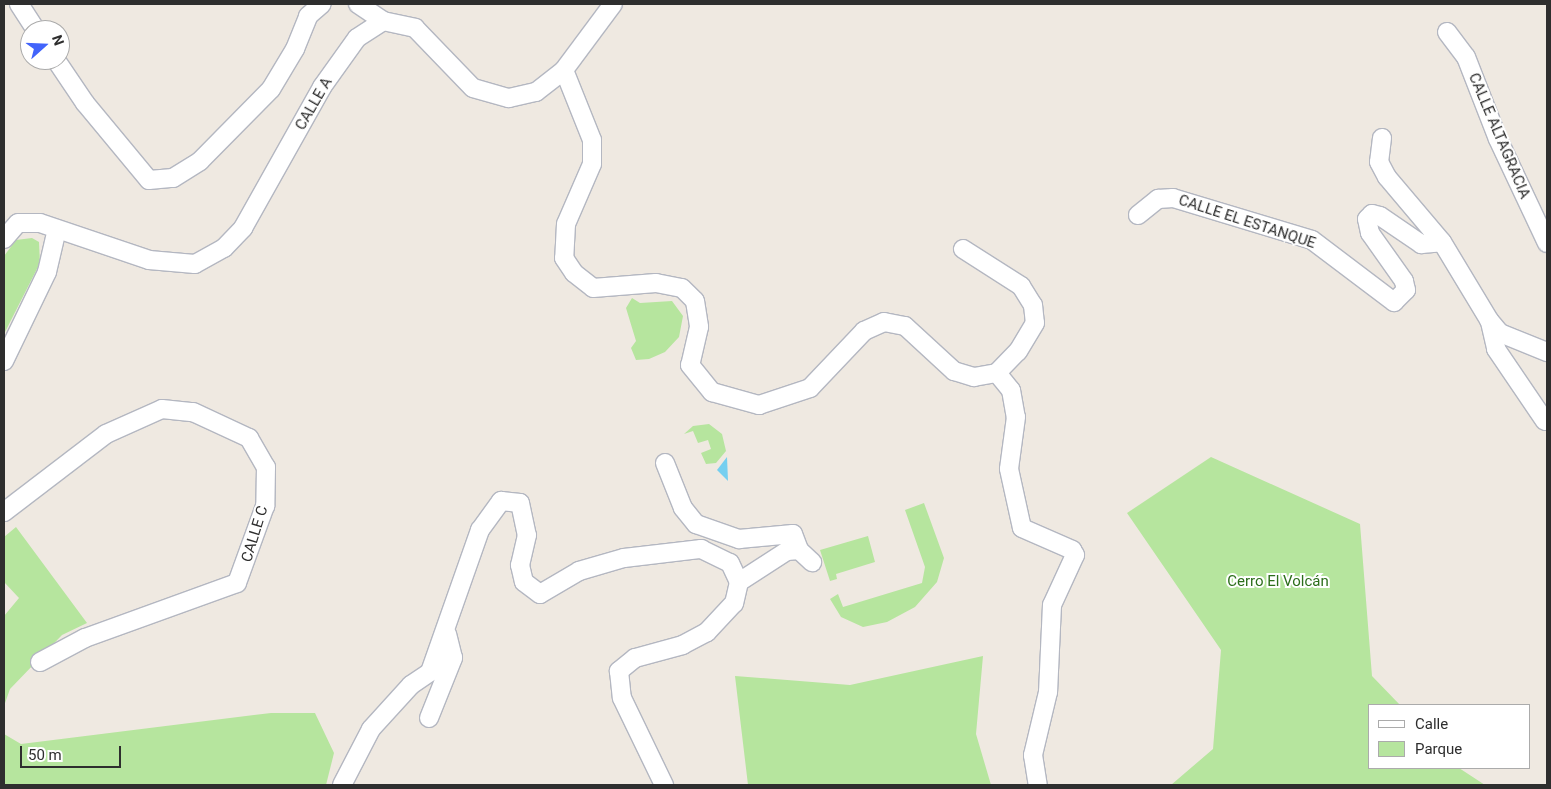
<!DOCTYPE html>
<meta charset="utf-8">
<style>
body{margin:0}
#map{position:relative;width:1551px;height:789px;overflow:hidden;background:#efe9e1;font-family:Roboto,sans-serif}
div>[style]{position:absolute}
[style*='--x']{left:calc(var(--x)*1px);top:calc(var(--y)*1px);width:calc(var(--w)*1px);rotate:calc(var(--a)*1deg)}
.green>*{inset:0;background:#b6e59e}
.water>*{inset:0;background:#75cff0}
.roads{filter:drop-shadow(1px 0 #b4b7c1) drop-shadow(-1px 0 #b4b7c1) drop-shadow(0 1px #b4b7c1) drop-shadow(0 -1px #b4b7c1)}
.minor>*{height:18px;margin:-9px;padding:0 9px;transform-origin:9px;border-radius:9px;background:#fff}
span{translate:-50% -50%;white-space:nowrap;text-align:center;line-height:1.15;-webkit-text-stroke:4px #fff;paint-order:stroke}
.street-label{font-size:15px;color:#2e2e2e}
.park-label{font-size:15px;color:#2c6e1b}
.frame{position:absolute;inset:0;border:5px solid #2e2e2e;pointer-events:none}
.legend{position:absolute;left:1368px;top:704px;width:162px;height:65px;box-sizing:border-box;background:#fff;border:1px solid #ababab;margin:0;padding:6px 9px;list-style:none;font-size:15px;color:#2e2e2e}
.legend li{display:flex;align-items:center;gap:10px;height:25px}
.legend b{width:25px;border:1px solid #ababab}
.north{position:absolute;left:20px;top:20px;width:50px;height:50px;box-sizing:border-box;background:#fff;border:1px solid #ababab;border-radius:50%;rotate:70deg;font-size:14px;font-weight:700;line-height:20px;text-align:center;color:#2e2e2e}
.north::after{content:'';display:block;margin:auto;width:18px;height:22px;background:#4264fb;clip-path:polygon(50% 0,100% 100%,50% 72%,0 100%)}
.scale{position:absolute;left:20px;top:746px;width:101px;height:22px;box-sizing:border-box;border:2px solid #2e2e2e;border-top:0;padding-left:6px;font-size:15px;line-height:18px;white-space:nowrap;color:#2e2e2e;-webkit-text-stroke:4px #fff;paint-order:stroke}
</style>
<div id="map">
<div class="green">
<div style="clip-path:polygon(32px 238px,39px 242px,40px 263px,4px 334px,4px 256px,16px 240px)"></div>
<div style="clip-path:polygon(632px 298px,640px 303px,672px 301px,683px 316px,679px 337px,665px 352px,649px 359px,636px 360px,631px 348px,636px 341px,626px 308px)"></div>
<div style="clip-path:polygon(709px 424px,722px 434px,726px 451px,716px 463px,706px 464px,701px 453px,711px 449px,708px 440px,698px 443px,693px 431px,684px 434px,693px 426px)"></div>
<div style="clip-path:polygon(1211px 457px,1360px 524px,1372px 676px,1400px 705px,1370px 705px,1370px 768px,1459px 768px,1485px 785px,1171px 785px,1213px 749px,1221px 650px,1127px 513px)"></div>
<div style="clip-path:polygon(924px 503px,944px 558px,937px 582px,915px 607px,887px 622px,863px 627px,841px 617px,830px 599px,838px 594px,843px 607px,922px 583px,925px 567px,905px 510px)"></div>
<div style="clip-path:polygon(16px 527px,87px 623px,62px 635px,10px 689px,4px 706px,4px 616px,19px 598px,4px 582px,4px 537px)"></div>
<div style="clip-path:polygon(868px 536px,875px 562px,836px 574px,837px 579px,830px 581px,820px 550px)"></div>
<div style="clip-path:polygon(983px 656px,976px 734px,991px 785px,748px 785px,735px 676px,850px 685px)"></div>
<div style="clip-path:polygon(271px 713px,315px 713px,334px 753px,326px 785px,4px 785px,4px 734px,21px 744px)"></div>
</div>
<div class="water">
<div style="clip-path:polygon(727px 457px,728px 481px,717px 470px)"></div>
</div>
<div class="roads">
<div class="minor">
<div style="--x:19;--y:4;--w:31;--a:57"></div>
<div style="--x:358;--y:4;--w:30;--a:34"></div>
<div style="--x:1447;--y:32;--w:31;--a:53"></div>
<div style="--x:1466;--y:57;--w:88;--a:68.7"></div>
<div style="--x:1498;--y:139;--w:115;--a:64.8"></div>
<div style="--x:56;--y:60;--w:52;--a:56"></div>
<div style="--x:85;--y:103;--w:100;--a:50.3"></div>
<div style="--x:149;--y:180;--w:24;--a:-5"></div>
<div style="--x:173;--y:178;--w:32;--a:-32"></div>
<div style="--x:200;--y:161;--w:101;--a:-45.4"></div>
<div style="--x:271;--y:89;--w:47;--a:-59"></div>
<div style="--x:295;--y:49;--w:35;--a:-68"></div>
<div style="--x:308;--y:16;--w:18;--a:-41"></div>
<div style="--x:564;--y:70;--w:75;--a:68.2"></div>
<div style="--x:592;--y:140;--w:24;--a:90"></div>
<div style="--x:592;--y:164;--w:65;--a:113.4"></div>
<div style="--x:566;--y:224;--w:34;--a:93"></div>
<div style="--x:564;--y:258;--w:18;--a:56"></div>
<div style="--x:574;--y:273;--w:24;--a:38"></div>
<div style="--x:593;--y:288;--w:63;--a:-4.5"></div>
<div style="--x:656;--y:283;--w:26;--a:11"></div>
<div style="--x:682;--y:288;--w:18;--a:45"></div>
<div style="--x:695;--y:301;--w:26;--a:81"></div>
<div style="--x:699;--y:327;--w:39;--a:103"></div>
<div style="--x:690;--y:365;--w:35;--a:51"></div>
<div style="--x:712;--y:392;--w:49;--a:15.5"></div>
<div style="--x:759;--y:405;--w:54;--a:-18.4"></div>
<div style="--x:810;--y:388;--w:79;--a:-46.5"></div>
<div style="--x:864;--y:331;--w:22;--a:-24"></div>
<div style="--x:884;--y:322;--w:21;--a:11"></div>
<div style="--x:905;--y:326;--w:67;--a:42.6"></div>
<div style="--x:954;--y:371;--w:21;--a:17"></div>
<div style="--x:974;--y:377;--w:23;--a:-10"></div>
<div style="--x:997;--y:373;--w:22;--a:51"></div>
<div style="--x:1011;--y:390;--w:27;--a:80"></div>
<div style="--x:1016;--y:417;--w:52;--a:97.7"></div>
<div style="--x:1009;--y:469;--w:60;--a:77.6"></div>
<div style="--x:1022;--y:528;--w:55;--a:23.7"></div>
<div style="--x:1072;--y:550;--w:6;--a:59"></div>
<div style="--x:1075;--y:555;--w:55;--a:114.7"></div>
<div style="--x:1052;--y:605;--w:87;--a:92.6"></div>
<div style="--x:1048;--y:692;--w:65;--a:103.4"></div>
<div style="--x:1033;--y:755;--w:30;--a:81"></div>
<div style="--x:1382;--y:138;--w:24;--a:97"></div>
<div style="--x:1379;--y:162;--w:17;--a:62"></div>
<div style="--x:1387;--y:177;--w:85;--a:49.8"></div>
<div style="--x:1442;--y:242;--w:91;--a:58.9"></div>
<div style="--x:1489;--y:320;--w:17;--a:50"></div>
<div style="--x:1500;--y:333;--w:51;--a:22"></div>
<div style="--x:1138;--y:215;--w:26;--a:-39"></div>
<div style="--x:1158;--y:199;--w:15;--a:-4"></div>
<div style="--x:1173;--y:198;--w:145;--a:16.8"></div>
<div style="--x:1312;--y:240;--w:103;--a:37.1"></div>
<div style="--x:1394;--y:302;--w:17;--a:-45"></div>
<div style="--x:1406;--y:290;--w:9;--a:-103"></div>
<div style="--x:1404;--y:281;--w:59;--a:-125.3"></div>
<div style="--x:1370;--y:233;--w:14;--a:-102"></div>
<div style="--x:1367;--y:219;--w:7;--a:-45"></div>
<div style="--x:1372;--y:214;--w:8;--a:14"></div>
<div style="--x:1380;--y:216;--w:50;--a:34.3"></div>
<div style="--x:1421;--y:244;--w:21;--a:-5"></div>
<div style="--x:4;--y:239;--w:21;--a:-49"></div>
<div style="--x:18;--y:223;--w:22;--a:0"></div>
<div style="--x:40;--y:223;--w:115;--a:18.7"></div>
<div style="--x:149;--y:260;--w:46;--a:5"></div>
<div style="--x:195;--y:264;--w:33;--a:-29"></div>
<div style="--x:224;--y:248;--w:28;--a:-46"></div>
<div style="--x:243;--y:228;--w:162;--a:-60.7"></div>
<div style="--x:322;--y:87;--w:60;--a:-54.5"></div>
<div style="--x:357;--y:38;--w:31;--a:-33"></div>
<div style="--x:383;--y:21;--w:33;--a:12"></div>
<div style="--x:415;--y:28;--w:83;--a:46"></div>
<div style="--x:473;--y:88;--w:37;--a:16"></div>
<div style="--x:509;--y:98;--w:28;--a:-13"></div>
<div style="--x:536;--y:92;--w:36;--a:-38"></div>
<div style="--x:564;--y:70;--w:82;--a:-53.4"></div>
<div style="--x:963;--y:249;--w:69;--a:32.5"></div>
<div style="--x:1021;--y:286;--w:22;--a:58"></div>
<div style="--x:1033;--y:305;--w:18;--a:84"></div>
<div style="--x:1035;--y:323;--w:33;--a:121"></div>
<div style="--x:1018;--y:351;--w:30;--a:134"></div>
<div style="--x:1490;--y:322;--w:28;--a:77"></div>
<div style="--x:1496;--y:349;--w:87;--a:55.8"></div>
<div style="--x:4;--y:361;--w:99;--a:-64.2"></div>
<div style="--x:47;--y:272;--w:44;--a:-76.9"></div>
<div style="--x:665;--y:463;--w:48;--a:68.2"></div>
<div style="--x:683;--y:508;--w:21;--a:51"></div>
<div style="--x:696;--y:524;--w:46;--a:19.2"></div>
<div style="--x:739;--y:539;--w:54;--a:-5.3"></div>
<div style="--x:793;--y:534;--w:17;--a:69"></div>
<div style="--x:4;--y:512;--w:128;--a:-37.4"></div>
<div style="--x:106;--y:434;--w:61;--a:-24.1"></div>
<div style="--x:162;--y:409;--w:31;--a:6"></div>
<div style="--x:193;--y:412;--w:62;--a:24.9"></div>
<div style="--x:249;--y:438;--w:34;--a:60"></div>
<div style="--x:266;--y:467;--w:39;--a:91"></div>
<div style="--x:265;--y:506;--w:82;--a:110"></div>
<div style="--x:237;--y:583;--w:162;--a:160.1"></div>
<div style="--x:85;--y:638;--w:51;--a:151.9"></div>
<div style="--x:739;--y:582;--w:57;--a:-32.9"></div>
<div style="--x:787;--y:551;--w:12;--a:-5"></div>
<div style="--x:799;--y:550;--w:18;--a:43"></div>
<div style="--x:429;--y:718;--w:65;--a:-68.2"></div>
<div style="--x:453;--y:658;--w:25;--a:-104"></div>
<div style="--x:342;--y:785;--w:63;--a:-62.6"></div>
<div style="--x:371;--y:729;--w:59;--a:-47.7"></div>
<div style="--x:411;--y:685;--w:23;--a:-34"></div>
<div style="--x:430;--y:672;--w:151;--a:-70.6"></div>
<div style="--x:480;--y:530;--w:36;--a:-54"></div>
<div style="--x:501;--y:501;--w:19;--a:6"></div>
<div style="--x:520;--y:503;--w:33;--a:78"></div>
<div style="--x:527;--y:535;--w:31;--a:103"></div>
<div style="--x:520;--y:565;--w:17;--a:77"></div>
<div style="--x:524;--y:582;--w:20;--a:37"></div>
<div style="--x:540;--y:594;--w:45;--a:-30.5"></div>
<div style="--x:579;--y:571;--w:47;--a:-16.1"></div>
<div style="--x:624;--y:558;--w:78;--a:-6.7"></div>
<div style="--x:701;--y:549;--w:32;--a:26"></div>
<div style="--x:730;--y:563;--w:21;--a:65"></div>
<div style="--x:739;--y:582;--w:22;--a:103"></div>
<div style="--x:734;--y:603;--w:40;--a:133"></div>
<div style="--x:707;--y:632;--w:27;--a:152"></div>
<div style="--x:683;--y:645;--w:50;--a:164.8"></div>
<div style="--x:635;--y:658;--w:21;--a:141"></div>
<div style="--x:619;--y:671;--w:27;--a:84"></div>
<div style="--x:622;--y:698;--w:97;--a:64.2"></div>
</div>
</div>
<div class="street-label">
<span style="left:314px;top:104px;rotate:-60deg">CALLE A</span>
<span style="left:1499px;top:136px;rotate:67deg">CALLE ALTAGRACIA</span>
<span style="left:1247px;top:222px;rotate:18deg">CALLE EL ESTANQUE</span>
<span style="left:255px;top:534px;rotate:-73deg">CALLE C</span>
</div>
<div class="park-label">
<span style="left:1278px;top:582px">Cerro El Volcán</span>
</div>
<div class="frame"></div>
<ul class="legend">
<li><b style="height:6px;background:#fff"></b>Calle</li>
<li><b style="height:14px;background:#b6e59e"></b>Parque</li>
</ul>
<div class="north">N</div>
<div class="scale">50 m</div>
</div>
